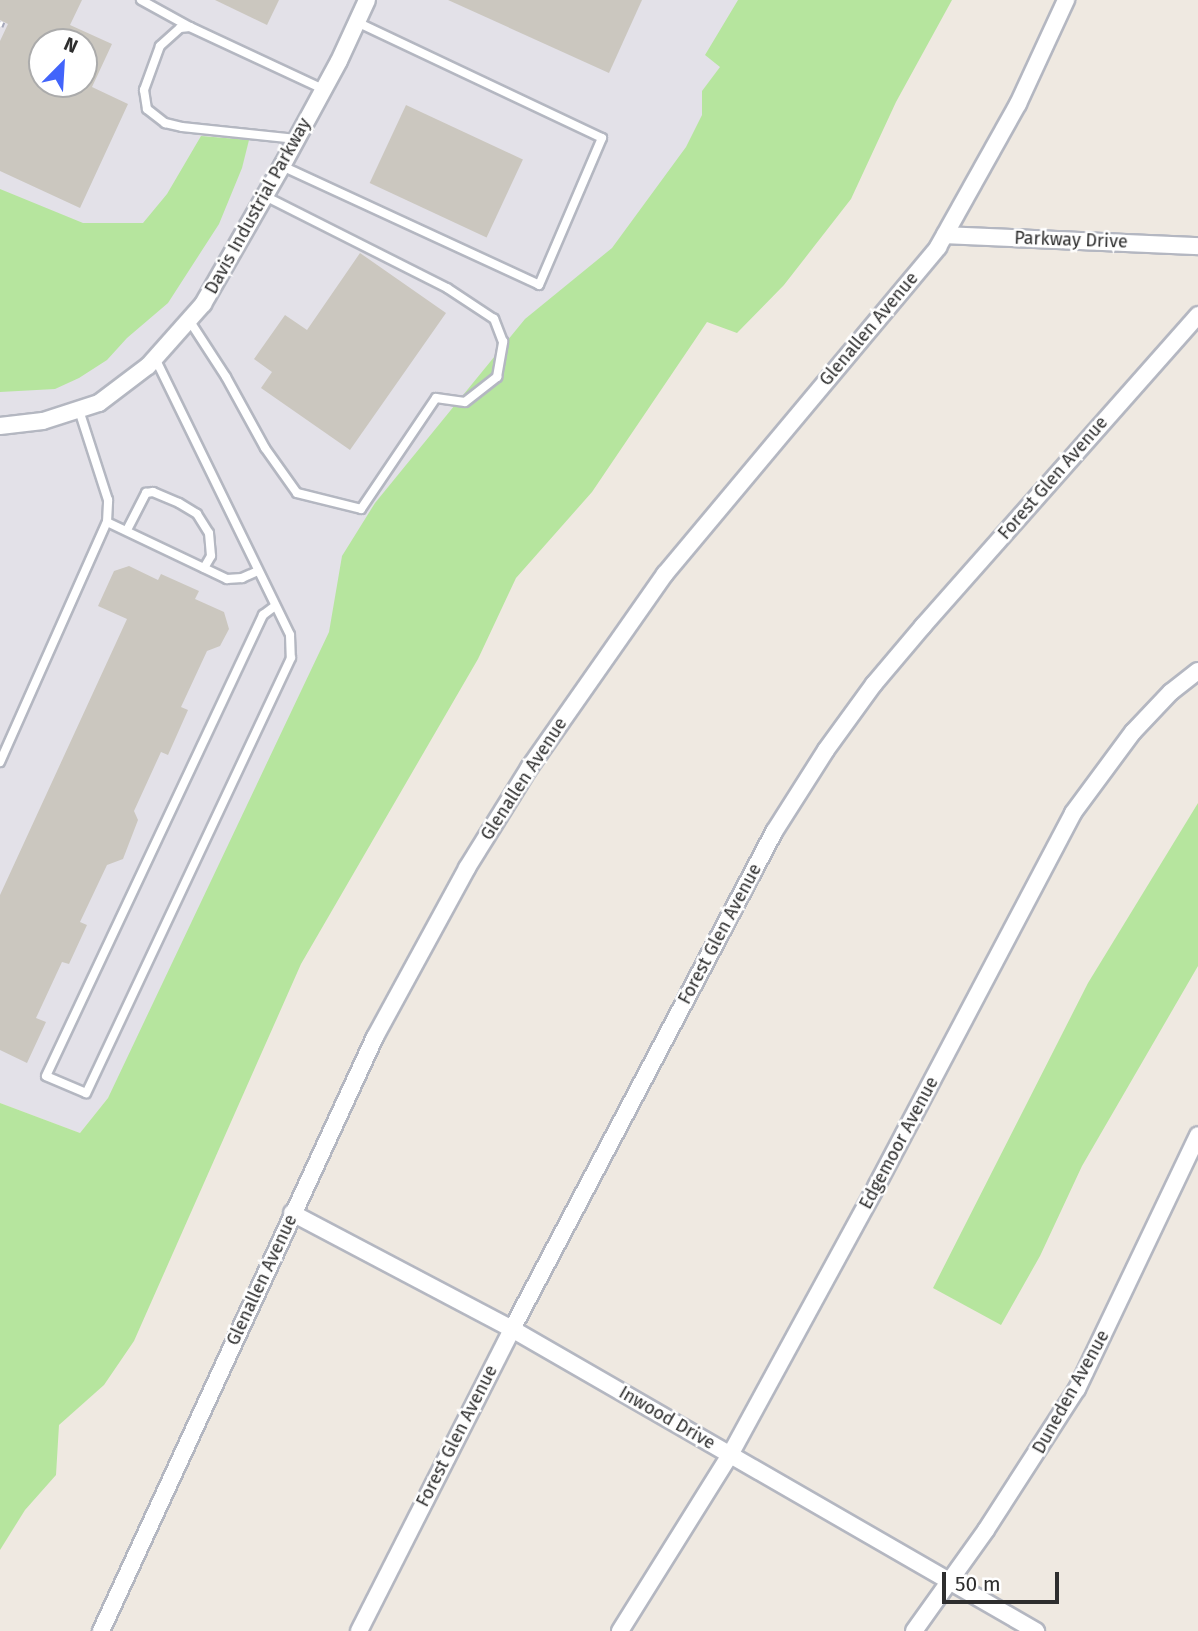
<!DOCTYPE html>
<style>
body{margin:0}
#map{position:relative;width:1198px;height:1631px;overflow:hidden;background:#efe9e1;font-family:"Fira Sans",sans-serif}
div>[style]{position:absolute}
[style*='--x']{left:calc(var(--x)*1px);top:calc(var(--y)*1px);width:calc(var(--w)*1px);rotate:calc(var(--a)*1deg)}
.industrial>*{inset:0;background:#e3e1e8}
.green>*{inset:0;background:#b6e59e}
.building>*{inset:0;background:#cbc7bf;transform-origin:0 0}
.roads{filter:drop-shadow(2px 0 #b4b7c1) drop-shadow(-2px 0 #b4b7c1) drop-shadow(0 2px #b4b7c1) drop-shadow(0 -2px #b4b7c1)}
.service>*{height:8px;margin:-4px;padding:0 4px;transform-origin:4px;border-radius:4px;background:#fff}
.minor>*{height:16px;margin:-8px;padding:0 8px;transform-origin:8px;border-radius:8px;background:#fff}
.rail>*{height:7px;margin-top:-3.5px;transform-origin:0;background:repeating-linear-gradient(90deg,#fff 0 13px,#a3a6b8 0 26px);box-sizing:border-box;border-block:2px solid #a3a6b8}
span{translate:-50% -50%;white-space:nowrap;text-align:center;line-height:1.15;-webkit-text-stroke:5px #fff;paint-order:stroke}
.street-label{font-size:18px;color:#2e2e2e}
.north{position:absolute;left:28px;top:28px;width:70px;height:70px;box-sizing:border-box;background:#fff;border:2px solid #ababab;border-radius:50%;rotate:24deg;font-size:19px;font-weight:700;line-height:28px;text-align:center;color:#2e2e2e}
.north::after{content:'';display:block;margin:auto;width:24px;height:32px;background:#4264fb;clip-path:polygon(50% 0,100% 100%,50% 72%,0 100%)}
.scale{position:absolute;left:942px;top:1572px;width:117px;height:32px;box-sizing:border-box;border:4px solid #2e2e2e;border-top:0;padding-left:9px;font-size:21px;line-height:24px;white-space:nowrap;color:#2e2e2e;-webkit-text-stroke:5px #fff;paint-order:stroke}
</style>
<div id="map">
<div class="industrial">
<div style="clip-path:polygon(evenodd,0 0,801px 0,108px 1098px,80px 1133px,0 1103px,0 0,42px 42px,84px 42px,84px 84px,42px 84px,42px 42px)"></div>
</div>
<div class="green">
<div style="clip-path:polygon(738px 0,952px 0,896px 102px,851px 199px,784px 285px,737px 333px,707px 322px,592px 492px,516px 578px,478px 659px,301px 964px,134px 1341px,104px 1385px,59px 1425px,56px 1475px,25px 1510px,0 1550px,0 1103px,80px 1133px,108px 1098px,329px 632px,342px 556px,375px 503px,525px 319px,612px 248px,686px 147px,702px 115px,702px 91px,720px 67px,705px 55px)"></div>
<div style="clip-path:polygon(201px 136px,249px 140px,242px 168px,219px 224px,168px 303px,127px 338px,107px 360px,79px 378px,55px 389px,0 392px,0 189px,83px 223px,143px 223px,167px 194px)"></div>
<div style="clip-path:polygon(1198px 803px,1198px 966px,1082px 1166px,1040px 1256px,1001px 1325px,933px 1288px,1088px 983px)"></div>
</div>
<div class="building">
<div style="clip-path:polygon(evenodd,0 0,82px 0,70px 25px,112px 44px,92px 87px,128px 104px,80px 208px,0 171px,0 41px,8px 24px,0 20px,0 0,42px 42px,84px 42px,84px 84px,42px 84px,42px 42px)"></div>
<div style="clip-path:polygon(215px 0,279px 0,267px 25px)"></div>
<div style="clip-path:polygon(448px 0,642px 0,609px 73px)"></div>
<div style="left:406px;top:105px;width:129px;height:86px;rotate:25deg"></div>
<div style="clip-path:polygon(360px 253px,446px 313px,350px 450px,261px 388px,272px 372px,254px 359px,285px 315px,307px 330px)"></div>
<div style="clip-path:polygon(129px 566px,158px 580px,161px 574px,199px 591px,195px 599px,224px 612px,229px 629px,220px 646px,207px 651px,181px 707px,188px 710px,168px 755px,161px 752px,134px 811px,138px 820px,123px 859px,107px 865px,80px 922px,87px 925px,69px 964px,62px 962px,36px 1018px,46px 1022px,27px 1063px,0 1050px,0 895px,127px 619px,98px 606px,114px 571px)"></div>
</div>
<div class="roads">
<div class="service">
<div style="--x:141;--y:0;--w:56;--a:28.9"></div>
<div style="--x:190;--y:27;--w:147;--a:25"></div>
<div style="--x:190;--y:27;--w:10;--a:174"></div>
<div style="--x:180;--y:28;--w:27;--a:138"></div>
<div style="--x:160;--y:46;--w:47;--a:110"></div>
<div style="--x:144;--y:90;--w:19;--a:81"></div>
<div style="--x:147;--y:109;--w:23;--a:38"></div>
<div style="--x:165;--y:123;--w:17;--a:13"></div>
<div style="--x:182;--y:127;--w:115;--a:6"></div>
<div style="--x:282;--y:166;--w:283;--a:24.8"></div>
<div style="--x:539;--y:285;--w:160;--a:-66.8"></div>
<div style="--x:602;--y:138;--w:271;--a:-154.7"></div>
<div style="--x:189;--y:320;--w:68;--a:57"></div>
<div style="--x:226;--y:377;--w:81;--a:61.2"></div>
<div style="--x:265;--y:448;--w:55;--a:54.6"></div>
<div style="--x:297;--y:493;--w:66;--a:14"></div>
<div style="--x:361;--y:509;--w:134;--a:-56"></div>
<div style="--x:436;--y:398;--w:29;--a:8"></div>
<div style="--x:465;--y:402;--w:41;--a:-38"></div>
<div style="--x:497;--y:377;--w:36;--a:-80"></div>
<div style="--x:503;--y:342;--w:25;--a:-111"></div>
<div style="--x:494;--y:319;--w:56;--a:-146.6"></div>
<div style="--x:447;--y:288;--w:204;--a:-153.2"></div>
<div style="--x:155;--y:358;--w:308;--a:64"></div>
<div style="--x:290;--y:635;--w:23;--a:88"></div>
<div style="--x:291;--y:658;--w:481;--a:115.2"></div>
<div style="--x:86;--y:1093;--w:43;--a:-157"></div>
<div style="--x:46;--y:1076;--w:510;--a:-64.79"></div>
<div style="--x:263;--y:615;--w:15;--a:-37"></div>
<div style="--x:107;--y:522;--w:133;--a:25.4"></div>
<div style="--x:227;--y:579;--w:15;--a:-4"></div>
<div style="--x:242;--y:578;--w:17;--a:-24"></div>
<div style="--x:127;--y:530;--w:42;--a:-62.8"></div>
<div style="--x:146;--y:493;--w:7;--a:-8"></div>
<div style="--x:153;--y:492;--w:28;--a:23"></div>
<div style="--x:179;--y:503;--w:21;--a:31"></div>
<div style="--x:197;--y:514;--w:22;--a:58"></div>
<div style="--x:209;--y:533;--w:23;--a:85"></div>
<div style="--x:211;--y:556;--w:14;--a:120"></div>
<div style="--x:0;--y:762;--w:263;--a:-66"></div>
<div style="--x:107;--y:522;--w:22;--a:-87"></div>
<div style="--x:108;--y:500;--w:95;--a:-107.9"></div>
</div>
<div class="minor">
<div style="--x:945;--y:235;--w:253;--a:2.5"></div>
<div style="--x:0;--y:426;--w:43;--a:-6.6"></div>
<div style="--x:43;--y:421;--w:59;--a:-17.8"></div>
<div style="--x:99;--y:403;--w:61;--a:-37.1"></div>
<div style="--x:148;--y:366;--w:83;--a:-48.4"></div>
<div style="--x:203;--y:304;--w:159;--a:-60.2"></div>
<div style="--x:282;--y:166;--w:119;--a:-61.5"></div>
<div style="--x:339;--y:61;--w:67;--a:-65.3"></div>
<div style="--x:292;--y:1213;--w:249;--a:27.8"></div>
<div style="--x:512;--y:1329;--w:605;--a:29.96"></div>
<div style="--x:101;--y:1631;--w:654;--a:-65.24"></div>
<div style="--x:375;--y:1037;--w:192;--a:-61.4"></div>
<div style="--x:467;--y:868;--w:118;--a:-58.2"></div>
<div style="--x:529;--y:768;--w:237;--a:-55"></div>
<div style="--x:665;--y:574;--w:426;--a:-50.1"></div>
<div style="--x:938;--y:247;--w:164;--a:-60.8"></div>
<div style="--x:1018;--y:104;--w:115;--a:-65.2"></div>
<div style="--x:359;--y:1631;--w:339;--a:-63.1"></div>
<div style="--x:512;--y:1329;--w:562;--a:-62.2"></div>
<div style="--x:774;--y:832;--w:97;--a:-57.6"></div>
<div style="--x:826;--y:750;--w:82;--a:-54"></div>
<div style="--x:874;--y:684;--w:76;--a:-49.8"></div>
<div style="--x:923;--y:626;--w:415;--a:-48.5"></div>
<div style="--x:620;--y:1631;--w:208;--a:-58"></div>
<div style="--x:730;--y:1455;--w:307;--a:-61.4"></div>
<div style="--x:877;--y:1185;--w:420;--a:-62.2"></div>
<div style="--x:1073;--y:813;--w:101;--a:-53.5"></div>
<div style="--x:1133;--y:732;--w:55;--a:-46.5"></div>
<div style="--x:1171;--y:692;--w:34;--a:-38"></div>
<div style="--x:914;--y:1631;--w:124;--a:-54.5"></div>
<div style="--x:986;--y:1530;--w:168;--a:-57.2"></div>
<div style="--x:1077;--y:1389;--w:281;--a:-64.5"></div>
</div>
</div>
<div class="rail">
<div style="--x:0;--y:26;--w:5;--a:-68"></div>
</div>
<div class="street-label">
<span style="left:258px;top:206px;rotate:-61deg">Davis Industrial Parkway</span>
<span style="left:1071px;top:240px;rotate:2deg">Parkway Drive</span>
<span style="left:869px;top:329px;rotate:-50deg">Glenallen Avenue</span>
<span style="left:1053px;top:478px;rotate:-49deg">Forest Glen Avenue</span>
<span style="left:524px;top:779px;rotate:-57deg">Glenallen Avenue</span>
<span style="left:720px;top:934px;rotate:-62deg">Forest Glen Avenue</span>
<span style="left:899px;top:1143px;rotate:-62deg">Edgemoor Avenue</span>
<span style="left:262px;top:1280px;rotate:-65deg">Glenallen Avenue</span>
<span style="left:1071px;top:1392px;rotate:-61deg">Duneden Avenue</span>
<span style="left:667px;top:1418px;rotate:30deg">Inwood Drive</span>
<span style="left:457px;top:1436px;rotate:-63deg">Forest Glen Avenue</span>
</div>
<div class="north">N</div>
<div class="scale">50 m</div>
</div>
